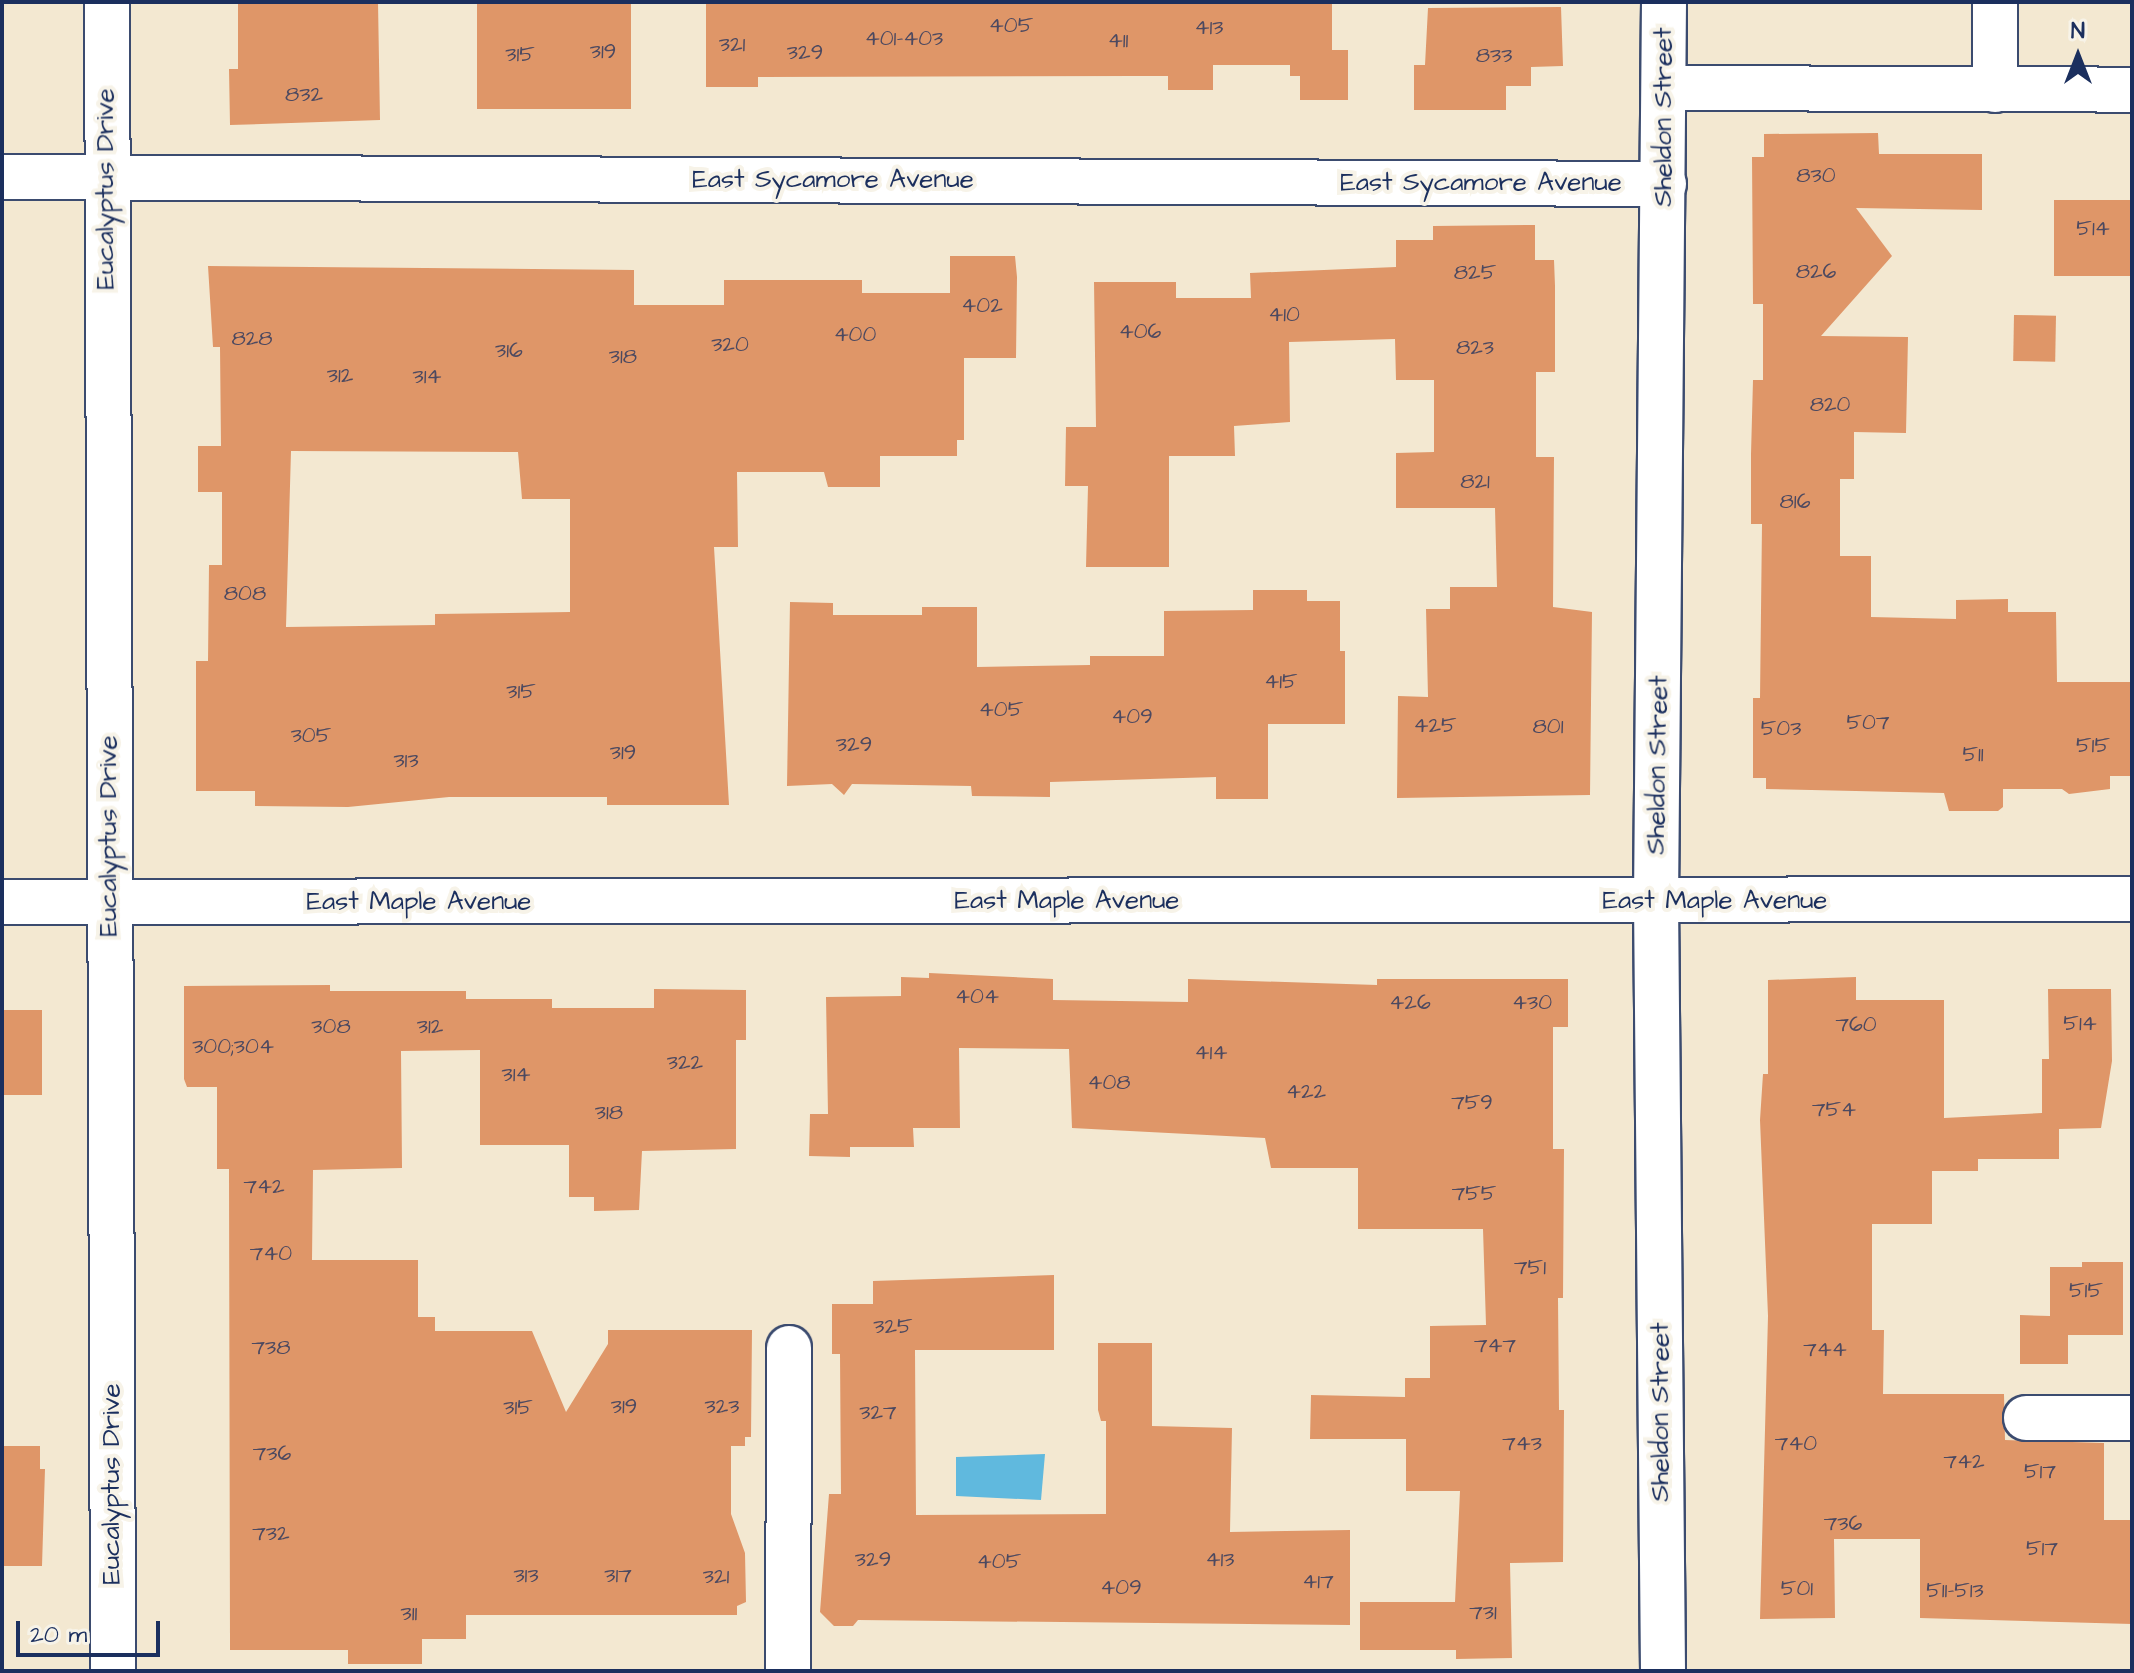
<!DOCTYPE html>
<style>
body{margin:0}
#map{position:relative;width:2134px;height:1673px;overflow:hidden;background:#f3e8d1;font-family:"Architects Daughter",sans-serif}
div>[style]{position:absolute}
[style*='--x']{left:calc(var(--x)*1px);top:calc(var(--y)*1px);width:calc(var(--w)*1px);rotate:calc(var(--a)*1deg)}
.water>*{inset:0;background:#60b9de}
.building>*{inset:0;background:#df9668;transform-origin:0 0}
.roads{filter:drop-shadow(2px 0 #3b4b6f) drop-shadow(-2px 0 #3b4b6f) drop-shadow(0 2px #3b4b6f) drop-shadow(0 -2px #3b4b6f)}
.minor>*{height:44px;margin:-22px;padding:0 22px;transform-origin:22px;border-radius:22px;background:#fff}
span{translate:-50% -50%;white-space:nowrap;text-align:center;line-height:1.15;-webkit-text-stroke:8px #f7f3e8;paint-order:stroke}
.number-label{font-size:22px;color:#4c4960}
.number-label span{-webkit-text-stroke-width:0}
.street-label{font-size:26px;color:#1b2f5e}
.frame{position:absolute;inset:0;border:4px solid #1b2f5e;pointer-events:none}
.north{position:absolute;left:2038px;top:16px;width:80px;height:80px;-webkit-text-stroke:6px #f7f3e8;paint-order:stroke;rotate:0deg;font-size:22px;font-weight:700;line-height:32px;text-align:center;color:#1b2f5e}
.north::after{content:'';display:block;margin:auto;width:28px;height:36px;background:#1b2f5e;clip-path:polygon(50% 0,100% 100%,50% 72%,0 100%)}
.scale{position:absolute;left:16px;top:1621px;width:144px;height:36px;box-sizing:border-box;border:4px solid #1b2f5e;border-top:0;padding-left:10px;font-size:24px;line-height:28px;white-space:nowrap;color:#1b2f5e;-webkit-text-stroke:6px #f7f3e8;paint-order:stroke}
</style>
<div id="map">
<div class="water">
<div style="clip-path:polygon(1045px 1454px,1041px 1500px,956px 1496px,956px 1457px)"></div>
</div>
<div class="building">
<div style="clip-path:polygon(238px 2px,378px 2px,380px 120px,230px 125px,229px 69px,238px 69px)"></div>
<div style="left:477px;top:2px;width:154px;height:107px"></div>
<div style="clip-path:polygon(706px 2px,1332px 2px,1332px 50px,1348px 50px,1348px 100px,1300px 100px,1300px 76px,1290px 76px,1290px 65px,1213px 65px,1213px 90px,1168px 90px,1168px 76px,1134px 76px,758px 77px,758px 87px,706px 87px)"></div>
<div style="clip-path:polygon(1561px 7px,1563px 66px,1531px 67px,1531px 86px,1506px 86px,1506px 110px,1414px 110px,1414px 65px,1425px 65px,1428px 8px)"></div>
<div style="clip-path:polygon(1878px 133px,1879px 154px,1982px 154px,1982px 210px,1856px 208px,1892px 256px,1821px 336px,1908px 337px,1906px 433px,1854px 432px,1854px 479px,1840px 479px,1840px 556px,1871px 556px,1871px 617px,1956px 619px,1956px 600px,2008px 599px,2008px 612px,2056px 612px,2057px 682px,2132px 682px,2132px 776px,2110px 776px,2110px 789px,2069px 794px,2062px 789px,2003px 789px,2003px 807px,1998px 811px,1949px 811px,1944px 793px,1766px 789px,1766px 778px,1753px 778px,1753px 698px,1760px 698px,1762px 524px,1751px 524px,1751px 454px,1753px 380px,1763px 380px,1763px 304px,1753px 304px,1752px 157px,1764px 157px,1764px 134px)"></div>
<div style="left:2054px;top:200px;width:78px;height:76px"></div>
<div style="clip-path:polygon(1535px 225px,1535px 260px,1554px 260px,1555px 286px,1555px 372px,1536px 372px,1536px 457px,1554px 457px,1553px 607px,1592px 612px,1590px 795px,1397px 798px,1398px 696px,1428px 697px,1426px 609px,1450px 609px,1450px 587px,1497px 587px,1495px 508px,1396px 508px,1396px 453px,1434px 452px,1434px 380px,1396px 380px,1395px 339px,1289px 342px,1290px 422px,1234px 426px,1235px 456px,1169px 456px,1169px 567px,1086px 567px,1088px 486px,1065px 486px,1066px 427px,1096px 427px,1094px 282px,1176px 282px,1176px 298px,1251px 298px,1250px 273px,1396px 267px,1396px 240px,1433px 240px,1433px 226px)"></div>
<div style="clip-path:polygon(evenodd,950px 256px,1015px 256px,1017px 277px,1016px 358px,964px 358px,964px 440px,957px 440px,957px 456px,880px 456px,880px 487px,828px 487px,824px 472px,737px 472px,738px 547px,714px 547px,729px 805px,607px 805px,607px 797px,449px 797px,348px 807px,255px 806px,255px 791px,196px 791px,196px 661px,208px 661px,209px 565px,222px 565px,222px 492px,198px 492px,198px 446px,221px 446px,220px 347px,213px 347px,208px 266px,634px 270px,634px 305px,724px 305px,724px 280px,862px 280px,862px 293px,950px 293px,950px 256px,291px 451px,518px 452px,522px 499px,570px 499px,570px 612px,435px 614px,435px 625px,286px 627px,291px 451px)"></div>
<div style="left:2014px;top:315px;width:42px;height:46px;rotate:1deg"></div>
<div style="clip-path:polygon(1253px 590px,1307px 590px,1307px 601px,1340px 601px,1340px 651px,1345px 651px,1345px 724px,1268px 724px,1268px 799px,1216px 799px,1216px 777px,1050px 782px,1050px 797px,972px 796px,971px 786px,852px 784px,844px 795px,832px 784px,787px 786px,790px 602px,833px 603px,833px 615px,922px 615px,922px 607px,977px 607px,977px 667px,1090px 665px,1090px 656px,1164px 656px,1164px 611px,1253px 610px)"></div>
<div style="clip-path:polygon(929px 973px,1053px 979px,1053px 1000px,1188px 1002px,1188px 979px,1377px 985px,1377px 979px,1568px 979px,1568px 1027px,1553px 1027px,1553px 1149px,1564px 1149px,1563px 1298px,1558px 1298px,1559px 1410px,1564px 1410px,1563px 1562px,1510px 1563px,1512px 1658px,1456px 1659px,1456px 1650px,1360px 1650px,1360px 1602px,1455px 1602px,1460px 1491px,1406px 1491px,1406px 1439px,1310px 1439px,1311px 1395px,1405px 1397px,1405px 1378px,1430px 1378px,1430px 1326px,1486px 1325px,1483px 1229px,1358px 1229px,1358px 1168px,1271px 1168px,1265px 1138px,1072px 1128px,1069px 1049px,959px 1048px,960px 1128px,913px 1128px,914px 1147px,850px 1147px,850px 1157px,809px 1156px,810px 1114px,828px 1114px,826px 997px,901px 996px,901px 977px,929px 978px)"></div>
<div style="clip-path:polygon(1856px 977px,1856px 1000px,1944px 1000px,1944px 1118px,2042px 1113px,2042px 1059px,2049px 1059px,2048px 989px,2111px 989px,2112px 1061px,2101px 1128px,2059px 1129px,2059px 1159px,1978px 1159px,1978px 1171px,1932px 1171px,1932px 1224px,1872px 1224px,1872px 1330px,1884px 1330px,1883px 1394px,2004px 1394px,2005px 1440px,2104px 1443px,2104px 1520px,2132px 1520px,2132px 1624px,1920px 1618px,1920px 1539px,1834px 1539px,1835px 1618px,1760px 1619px,1768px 1316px,1760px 1120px,1763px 1074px,1768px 1074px,1768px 980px)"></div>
<div style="clip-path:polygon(330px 985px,330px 991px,466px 991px,466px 999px,552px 999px,552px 1008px,654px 1008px,654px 989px,746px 990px,746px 1040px,736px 1040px,736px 1149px,642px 1151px,639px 1210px,594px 1211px,594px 1197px,569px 1197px,569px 1145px,480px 1145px,480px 1050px,401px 1051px,402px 1168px,313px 1170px,312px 1260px,418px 1260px,418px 1317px,435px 1317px,435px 1331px,532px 1331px,566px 1412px,608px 1344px,608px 1330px,752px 1330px,751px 1437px,745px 1437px,745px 1446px,731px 1446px,731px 1514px,745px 1553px,746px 1602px,737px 1606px,737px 1615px,466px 1615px,466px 1639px,422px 1639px,422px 1664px,348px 1664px,348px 1650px,230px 1650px,229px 1169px,217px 1169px,217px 1087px,187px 1087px,184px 1079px,184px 986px)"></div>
<div style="left:2px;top:1010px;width:40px;height:85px"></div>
<div style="clip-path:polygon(2082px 1262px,2123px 1262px,2123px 1335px,2068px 1335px,2068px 1364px,2020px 1364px,2020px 1315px,2050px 1316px,2050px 1267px,2082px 1267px)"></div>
<div style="clip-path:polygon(1054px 1275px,1054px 1350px,915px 1350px,916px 1515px,1106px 1514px,1106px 1421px,1101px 1421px,1098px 1410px,1098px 1343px,1152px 1343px,1152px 1426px,1232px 1428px,1230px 1532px,1350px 1530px,1350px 1625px,858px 1620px,853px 1626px,834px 1626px,820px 1612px,829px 1494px,841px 1494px,840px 1354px,832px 1354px,832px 1304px,873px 1304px,873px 1281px)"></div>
<div style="clip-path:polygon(2px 1446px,40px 1446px,40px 1469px,45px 1469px,42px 1566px,2px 1566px)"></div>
</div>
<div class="roads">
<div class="minor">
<div style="--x:107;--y:2;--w:1669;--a:89.79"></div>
<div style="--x:1995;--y:2;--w:88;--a:90"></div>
<div style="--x:1664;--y:88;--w:468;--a:0.2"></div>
<div style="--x:2;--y:177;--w:1662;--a:0.24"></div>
<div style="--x:2;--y:902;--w:2130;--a:-0.08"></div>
<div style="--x:2026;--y:1418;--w:106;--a:0"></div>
<div style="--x:788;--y:1671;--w:323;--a:-89.8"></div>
<div style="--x:1663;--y:1671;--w:770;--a:-90.52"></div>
<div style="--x:1656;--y:901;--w:899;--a:-89.49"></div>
</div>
</div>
<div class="number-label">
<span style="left:1011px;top:26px">405</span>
<span style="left:1209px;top:28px">413</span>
<span style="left:904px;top:39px">401-403</span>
<span style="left:1118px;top:41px">411</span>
<span style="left:732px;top:45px">321</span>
<span style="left:603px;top:52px">319</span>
<span style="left:805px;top:53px">329</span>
<span style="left:520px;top:55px">315</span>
<span style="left:1494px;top:56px">833</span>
<span style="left:304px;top:95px">832</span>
<span style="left:1816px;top:176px">830</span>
<span style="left:2093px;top:229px">514</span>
<span style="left:1816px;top:272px">826</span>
<span style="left:1475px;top:273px">825</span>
<span style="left:982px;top:306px">402</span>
<span style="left:1284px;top:315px">410</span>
<span style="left:1140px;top:332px">406</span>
<span style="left:855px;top:335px">400</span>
<span style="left:252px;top:339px">828</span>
<span style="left:730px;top:345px">320</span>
<span style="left:1475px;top:348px">823</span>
<span style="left:509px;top:351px">316</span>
<span style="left:623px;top:357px">318</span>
<span style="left:340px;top:376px">312</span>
<span style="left:427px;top:377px">314</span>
<span style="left:1830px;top:405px">820</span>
<span style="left:1475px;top:482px">821</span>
<span style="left:1795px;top:502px">816</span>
<span style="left:245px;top:594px">808</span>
<span style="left:1281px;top:682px">415</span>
<span style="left:521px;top:692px">315</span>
<span style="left:1001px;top:710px">405</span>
<span style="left:1132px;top:717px">409</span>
<span style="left:1868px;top:723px">507</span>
<span style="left:1435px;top:726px">425</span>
<span style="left:1548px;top:727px">801</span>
<span style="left:1781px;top:729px">503</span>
<span style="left:311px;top:736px">305</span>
<span style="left:854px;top:745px">329</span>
<span style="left:2093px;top:746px">515</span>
<span style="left:623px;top:753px">319</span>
<span style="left:1973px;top:755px">511</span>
<span style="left:406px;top:761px">313</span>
<span style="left:977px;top:997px">404</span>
<span style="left:1410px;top:1003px">426</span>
<span style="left:1532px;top:1003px">430</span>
<span style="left:2080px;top:1024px">514</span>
<span style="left:1856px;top:1025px">760</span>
<span style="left:331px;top:1027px">308</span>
<span style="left:430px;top:1027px">312</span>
<span style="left:233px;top:1047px">300;304</span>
<span style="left:1211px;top:1053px">414</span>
<span style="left:685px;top:1063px">322</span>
<span style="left:516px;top:1075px">314</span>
<span style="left:1109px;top:1083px">408</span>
<span style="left:1306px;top:1092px">422</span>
<span style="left:1472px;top:1103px">759</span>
<span style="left:1834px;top:1110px">754</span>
<span style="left:609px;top:1113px">318</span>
<span style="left:264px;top:1187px">742</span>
<span style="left:1474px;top:1194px">755</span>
<span style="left:271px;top:1254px">740</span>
<span style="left:1530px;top:1268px">751</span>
<span style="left:2086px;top:1291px">515</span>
<span style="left:893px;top:1327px">325</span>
<span style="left:1495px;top:1346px">747</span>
<span style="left:271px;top:1348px">738</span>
<span style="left:1825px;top:1350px">744</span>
<span style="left:624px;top:1407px">319</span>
<span style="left:722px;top:1407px">323</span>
<span style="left:518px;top:1408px">315</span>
<span style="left:878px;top:1413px">327</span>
<span style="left:1522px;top:1444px">743</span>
<span style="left:1796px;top:1444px">740</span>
<span style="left:272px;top:1454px">736</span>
<span style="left:1964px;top:1462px">742</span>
<span style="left:2040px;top:1472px">517</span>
<span style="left:1843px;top:1524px">736</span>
<span style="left:271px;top:1534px">732</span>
<span style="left:2042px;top:1549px">517</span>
<span style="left:873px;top:1560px">329</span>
<span style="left:1220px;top:1560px">413</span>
<span style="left:999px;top:1562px">405</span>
<span style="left:526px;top:1576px">313</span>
<span style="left:618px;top:1576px">317</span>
<span style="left:716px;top:1577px">321</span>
<span style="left:1318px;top:1582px">417</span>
<span style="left:1121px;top:1588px">409</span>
<span style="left:1797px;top:1589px">501</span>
<span style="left:1955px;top:1591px">511-513</span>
<span style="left:1483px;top:1613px">731</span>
<span style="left:409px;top:1614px">311</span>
</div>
<div class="street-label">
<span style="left:1664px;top:117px;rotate:-90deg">Sheldon Street</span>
<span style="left:833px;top:180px">East Sycamore Avenue</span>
<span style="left:1481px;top:183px">East Sycamore Avenue</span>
<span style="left:106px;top:189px;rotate:-90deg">Eucalyptus Drive</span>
<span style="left:1658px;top:765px;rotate:-89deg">Sheldon Street</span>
<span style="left:109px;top:836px;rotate:-90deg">Eucalyptus Drive</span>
<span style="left:1067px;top:901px">East Maple Avenue</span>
<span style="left:1715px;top:901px">East Maple Avenue</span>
<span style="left:419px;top:902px">East Maple Avenue</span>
<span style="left:1661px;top:1412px;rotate:-90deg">Sheldon Street</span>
<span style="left:112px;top:1484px;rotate:-90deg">Eucalyptus Drive</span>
</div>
<div class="frame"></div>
<div class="north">N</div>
<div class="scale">20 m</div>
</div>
